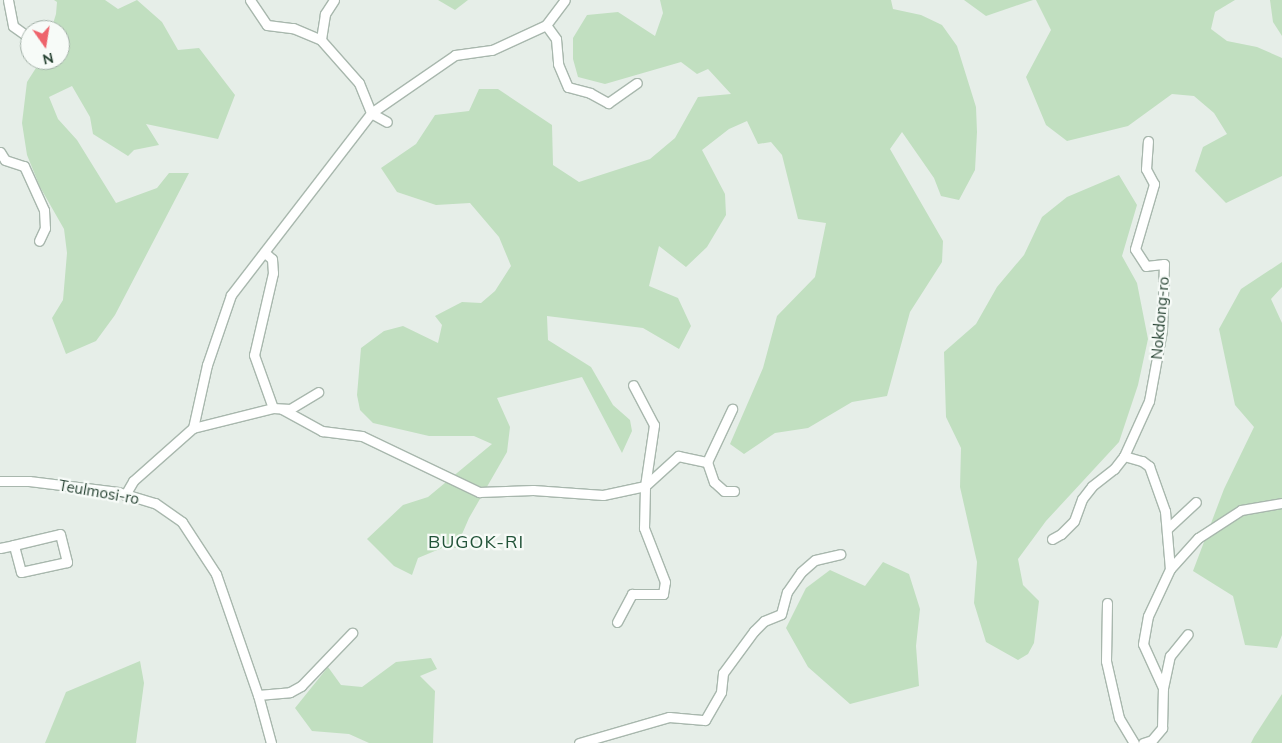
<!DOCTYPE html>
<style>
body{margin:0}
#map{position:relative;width:1282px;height:743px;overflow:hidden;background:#e6eee8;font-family:Mulish,sans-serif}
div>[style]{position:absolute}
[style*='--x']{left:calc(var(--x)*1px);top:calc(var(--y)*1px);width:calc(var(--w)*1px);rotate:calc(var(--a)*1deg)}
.green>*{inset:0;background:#c1dfc0}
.roads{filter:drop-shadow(1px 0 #a8b7ad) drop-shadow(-1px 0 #a8b7ad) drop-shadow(0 1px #a8b7ad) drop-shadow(0 -1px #a8b7ad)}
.minor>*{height:9px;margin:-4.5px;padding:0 4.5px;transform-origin:4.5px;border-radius:4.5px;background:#fff}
span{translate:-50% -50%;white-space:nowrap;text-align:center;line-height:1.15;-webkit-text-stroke:4.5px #f7fbf8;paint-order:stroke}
.street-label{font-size:15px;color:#254131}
.quarter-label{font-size:18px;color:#215338;letter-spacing:1px}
.north{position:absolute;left:20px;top:20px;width:50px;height:50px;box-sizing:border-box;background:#f7fbf8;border:1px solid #a3b1a8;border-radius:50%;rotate:167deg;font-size:14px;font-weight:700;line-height:20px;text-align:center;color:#254131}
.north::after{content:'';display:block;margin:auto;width:18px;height:22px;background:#ee646c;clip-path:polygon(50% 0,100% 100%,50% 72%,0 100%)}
</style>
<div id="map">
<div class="green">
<div style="clip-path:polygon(54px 0,105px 0,118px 9px,137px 0,162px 22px,178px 50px,199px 48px,235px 95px,218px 139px,146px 124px,159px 145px,134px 150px,128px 156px,93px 134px,90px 117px,72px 86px,49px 97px,58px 119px,77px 140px,116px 203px,157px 188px,169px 173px,189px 173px,115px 315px,96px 341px,66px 354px,52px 318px,63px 300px,67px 253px,64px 229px,40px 187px,27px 155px,22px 123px,27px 82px,41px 60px,60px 60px,60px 30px,51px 30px,56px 14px,57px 2px)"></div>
<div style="clip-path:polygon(438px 0,468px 0,455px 10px)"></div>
<div style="clip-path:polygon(660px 0,891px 0,893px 9px,921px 15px,942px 25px,957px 46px,976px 107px,977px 132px,975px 170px,959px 200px,941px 196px,934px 178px,902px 132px,890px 149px,943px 241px,942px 262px,910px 312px,887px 396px,852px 402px,808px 428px,775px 433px,744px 454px,730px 444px,763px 368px,777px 316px,815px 277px,826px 223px,798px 219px,782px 155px,771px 142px,758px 144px,747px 121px,729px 129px,702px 150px,725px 194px,726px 215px,707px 247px,686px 267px,659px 246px,649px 286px,678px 298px,691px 326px,679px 349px,643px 328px,547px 316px,548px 340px,591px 367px,613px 405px,630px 420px,632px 431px,622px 453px,582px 377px,497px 398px,510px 427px,507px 452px,469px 518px,456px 548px,442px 548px,418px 558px,412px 575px,394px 566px,367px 539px,403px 505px,428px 497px,492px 444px,474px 436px,429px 436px,373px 423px,360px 410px,357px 395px,361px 348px,384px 331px,403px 326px,438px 343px,442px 325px,435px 316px,462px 302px,481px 303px,495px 291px,511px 266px,499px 237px,470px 203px,436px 205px,397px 192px,381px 168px,416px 144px,435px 115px,469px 111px,479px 89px,498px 89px,552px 125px,553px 165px,579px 182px,650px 159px,675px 138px,698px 97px,731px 94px,708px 69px,697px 74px,681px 62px,605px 84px,578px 77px,573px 59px,573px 38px,587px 15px,618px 12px,655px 36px,663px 13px)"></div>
<div style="clip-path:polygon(964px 0,1033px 0,986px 16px)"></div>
<div style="clip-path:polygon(1036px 0,1235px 0,1215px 12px,1211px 29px,1227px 41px,1257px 47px,1282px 58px,1282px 176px,1226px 203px,1195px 171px,1203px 147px,1227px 134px,1214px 113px,1194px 96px,1172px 94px,1128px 126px,1067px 141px,1046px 125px,1026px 77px,1051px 30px)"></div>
<div style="clip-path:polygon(1270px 0,1282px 0,1282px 36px,1273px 22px)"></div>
<div style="clip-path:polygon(1119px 175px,1137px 205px,1122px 256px,1137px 283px,1148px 339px,1138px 385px,1119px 442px,1046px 521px,1018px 559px,1023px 585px,1039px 601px,1034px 643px,1028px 654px,1018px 660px,986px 642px,974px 603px,977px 562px,960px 487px,961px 448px,946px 417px,944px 352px,976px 324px,997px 287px,1024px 255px,1042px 217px,1067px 197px)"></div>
<div style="clip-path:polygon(1282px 262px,1282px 287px,1271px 299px,1282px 323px,1282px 635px,1277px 648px,1245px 645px,1233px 596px,1193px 571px,1224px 489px,1254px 427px,1235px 405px,1219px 329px,1241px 289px)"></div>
<div style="clip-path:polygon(883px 562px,909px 574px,920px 609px,916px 646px,919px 686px,850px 704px,808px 667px,786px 628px,806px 588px,830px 570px,865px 586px)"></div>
<div style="clip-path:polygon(431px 658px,437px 669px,420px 676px,435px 691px,433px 743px,369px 743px,349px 734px,312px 731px,295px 708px,328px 667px,341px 685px,362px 687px,396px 662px)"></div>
<div style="clip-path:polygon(140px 661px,144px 683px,136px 743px,45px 743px,66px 692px)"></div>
<div style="clip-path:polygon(1282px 694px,1282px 743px,1251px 743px,1254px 737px)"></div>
</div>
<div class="roads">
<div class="minor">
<div style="--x:8;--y:0;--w:26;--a:79"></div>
<div style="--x:13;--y:26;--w:14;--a:36"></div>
<div style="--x:250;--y:0;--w:30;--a:56"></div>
<div style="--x:267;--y:25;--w:26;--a:7"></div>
<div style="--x:293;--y:28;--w:30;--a:23"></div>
<div style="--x:334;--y:0;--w:17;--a:123"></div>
<div style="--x:325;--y:14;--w:26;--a:99"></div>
<div style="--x:321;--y:40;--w:57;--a:48.5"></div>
<div style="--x:359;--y:83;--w:32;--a:68"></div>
<div style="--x:371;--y:113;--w:18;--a:29"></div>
<div style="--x:546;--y:25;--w:17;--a:54"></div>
<div style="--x:556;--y:39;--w:25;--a:85"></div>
<div style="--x:558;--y:64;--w:25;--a:67"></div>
<div style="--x:568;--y:87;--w:23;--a:15"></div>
<div style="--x:590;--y:93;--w:21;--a:29"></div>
<div style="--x:608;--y:103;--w:35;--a:-35"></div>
<div style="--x:0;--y:152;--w:9;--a:58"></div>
<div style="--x:5;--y:160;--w:20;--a:18"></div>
<div style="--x:24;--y:166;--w:48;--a:65.6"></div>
<div style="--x:44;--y:210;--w:18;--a:87"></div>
<div style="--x:45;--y:228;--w:14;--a:115"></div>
<div style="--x:265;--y:253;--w:9;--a:41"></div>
<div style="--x:272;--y:259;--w:14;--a:86"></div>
<div style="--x:273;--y:273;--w:84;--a:103"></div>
<div style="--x:254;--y:355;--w:56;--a:70.3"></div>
<div style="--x:282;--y:409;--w:46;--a:28.8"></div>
<div style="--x:322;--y:431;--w:40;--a:7.1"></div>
<div style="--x:362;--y:436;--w:130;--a:25.6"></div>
<div style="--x:479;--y:492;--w:54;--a:-2.1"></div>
<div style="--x:533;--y:490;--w:70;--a:4.1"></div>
<div style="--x:603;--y:495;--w:43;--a:-12.1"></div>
<div style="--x:645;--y:486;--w:45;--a:-42.3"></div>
<div style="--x:678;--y:456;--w:30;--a:12"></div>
<div style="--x:707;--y:462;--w:21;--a:71"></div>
<div style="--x:714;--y:482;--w:13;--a:42"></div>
<div style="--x:724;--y:491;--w:10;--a:0"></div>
<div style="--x:193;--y:428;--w:82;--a:-14"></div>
<div style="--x:273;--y:408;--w:17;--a:3"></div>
<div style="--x:290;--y:409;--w:33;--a:-31"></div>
<div style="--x:1124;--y:456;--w:60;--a:-65.6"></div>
<div style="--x:1149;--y:401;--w:72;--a:-79.6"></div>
<div style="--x:1162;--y:330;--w:66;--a:-88.3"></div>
<div style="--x:1164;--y:264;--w:18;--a:174"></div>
<div style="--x:1146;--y:266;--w:20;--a:-123"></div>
<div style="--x:1135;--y:249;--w:68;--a:-73.7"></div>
<div style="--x:1154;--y:184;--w:17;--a:-118"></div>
<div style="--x:1146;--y:169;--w:28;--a:-86"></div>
<div style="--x:707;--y:462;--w:59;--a:-64.7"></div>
<div style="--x:0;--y:481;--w:29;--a:0"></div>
<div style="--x:29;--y:481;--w:90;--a:7"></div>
<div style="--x:118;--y:492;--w:39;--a:17"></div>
<div style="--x:155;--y:503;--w:33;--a:35"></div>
<div style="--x:182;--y:522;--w:62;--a:56.8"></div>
<div style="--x:216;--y:574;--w:128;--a:70.9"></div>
<div style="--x:258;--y:695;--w:50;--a:74.8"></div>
<div style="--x:125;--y:495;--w:16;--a:-60"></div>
<div style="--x:133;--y:481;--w:80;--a:-41.5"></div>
<div style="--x:193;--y:428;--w:65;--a:-77.5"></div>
<div style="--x:207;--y:365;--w:74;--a:-71.1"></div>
<div style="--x:231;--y:295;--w:230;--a:-52.4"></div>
<div style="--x:371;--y:113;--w:102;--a:-34.6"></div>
<div style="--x:455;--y:55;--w:37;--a:-8"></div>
<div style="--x:492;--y:50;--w:60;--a:-24.8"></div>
<div style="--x:546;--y:25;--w:31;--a:-53"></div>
<div style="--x:1168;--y:528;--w:38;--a:-43"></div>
<div style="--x:1052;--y:539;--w:10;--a:-29"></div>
<div style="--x:1061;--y:534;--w:18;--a:-45"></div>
<div style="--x:1074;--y:521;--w:23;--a:-70"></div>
<div style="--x:1082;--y:499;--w:16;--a:-52"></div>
<div style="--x:1092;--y:486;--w:28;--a:-38"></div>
<div style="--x:1114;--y:469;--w:16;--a:-52"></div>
<div style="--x:1124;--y:456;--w:19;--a:16"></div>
<div style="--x:1142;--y:461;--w:9;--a:36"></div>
<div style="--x:1149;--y:466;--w:48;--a:70.4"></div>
<div style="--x:1165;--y:511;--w:58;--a:85.1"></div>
<div style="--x:0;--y:548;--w:14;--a:-12"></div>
<div style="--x:14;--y:545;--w:47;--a:-13.4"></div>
<div style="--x:60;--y:534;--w:29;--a:76"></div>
<div style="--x:67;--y:562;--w:47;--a:167.7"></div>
<div style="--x:21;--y:572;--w:28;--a:-105"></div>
<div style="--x:1107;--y:603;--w:58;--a:91"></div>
<div style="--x:1106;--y:661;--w:58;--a:77.2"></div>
<div style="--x:1119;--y:718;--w:29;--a:59"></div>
<div style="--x:617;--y:622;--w:32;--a:-62"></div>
<div style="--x:632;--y:594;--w:31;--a:0"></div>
<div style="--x:663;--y:594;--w:12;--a:-81"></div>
<div style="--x:665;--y:582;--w:58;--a:-111.3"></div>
<div style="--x:644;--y:528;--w:42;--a:-88.6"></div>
<div style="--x:645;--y:486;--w:62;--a:-81.6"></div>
<div style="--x:654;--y:425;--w:45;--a:-117.7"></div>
<div style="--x:1163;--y:688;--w:33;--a:-78"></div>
<div style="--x:1170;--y:656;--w:28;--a:-51"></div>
<div style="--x:258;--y:695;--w:32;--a:-5"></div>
<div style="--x:290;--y:692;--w:13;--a:-29"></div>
<div style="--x:301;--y:686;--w:74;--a:-46.1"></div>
<div style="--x:579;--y:743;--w:94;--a:-16.1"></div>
<div style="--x:669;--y:717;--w:36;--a:5"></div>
<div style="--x:705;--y:720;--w:32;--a:-60"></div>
<div style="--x:721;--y:692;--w:19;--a:-84"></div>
<div style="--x:723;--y:673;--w:52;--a:-53.6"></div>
<div style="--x:754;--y:631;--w:14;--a:-45"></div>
<div style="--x:764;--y:621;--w:18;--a:-22"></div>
<div style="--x:781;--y:614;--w:23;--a:-75"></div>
<div style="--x:787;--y:592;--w:24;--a:-55"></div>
<div style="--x:801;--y:572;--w:18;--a:-41"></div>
<div style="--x:815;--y:560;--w:26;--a:-13"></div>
<div style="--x:1143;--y:743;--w:9;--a:-18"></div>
<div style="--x:1152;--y:740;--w:16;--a:-50"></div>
<div style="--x:1162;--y:728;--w:40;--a:-88.6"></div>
<div style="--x:1163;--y:688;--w:48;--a:-114.4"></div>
<div style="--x:1143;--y:644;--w:28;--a:-80"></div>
<div style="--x:1148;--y:616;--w:52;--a:-64.9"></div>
<div style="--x:1170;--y:569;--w:42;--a:-47.9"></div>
<div style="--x:1198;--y:538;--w:51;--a:-33.1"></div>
<div style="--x:1241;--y:510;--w:42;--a:-9.7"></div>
</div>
</div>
<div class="street-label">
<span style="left:1160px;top:318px;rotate:-85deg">Nokdong-ro</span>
<span style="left:99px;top:492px;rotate:10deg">Teulmosi-ro</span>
</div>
<div class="quarter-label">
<span style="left:476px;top:542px">BUGOK-RI</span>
</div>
<div class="north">N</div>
</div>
